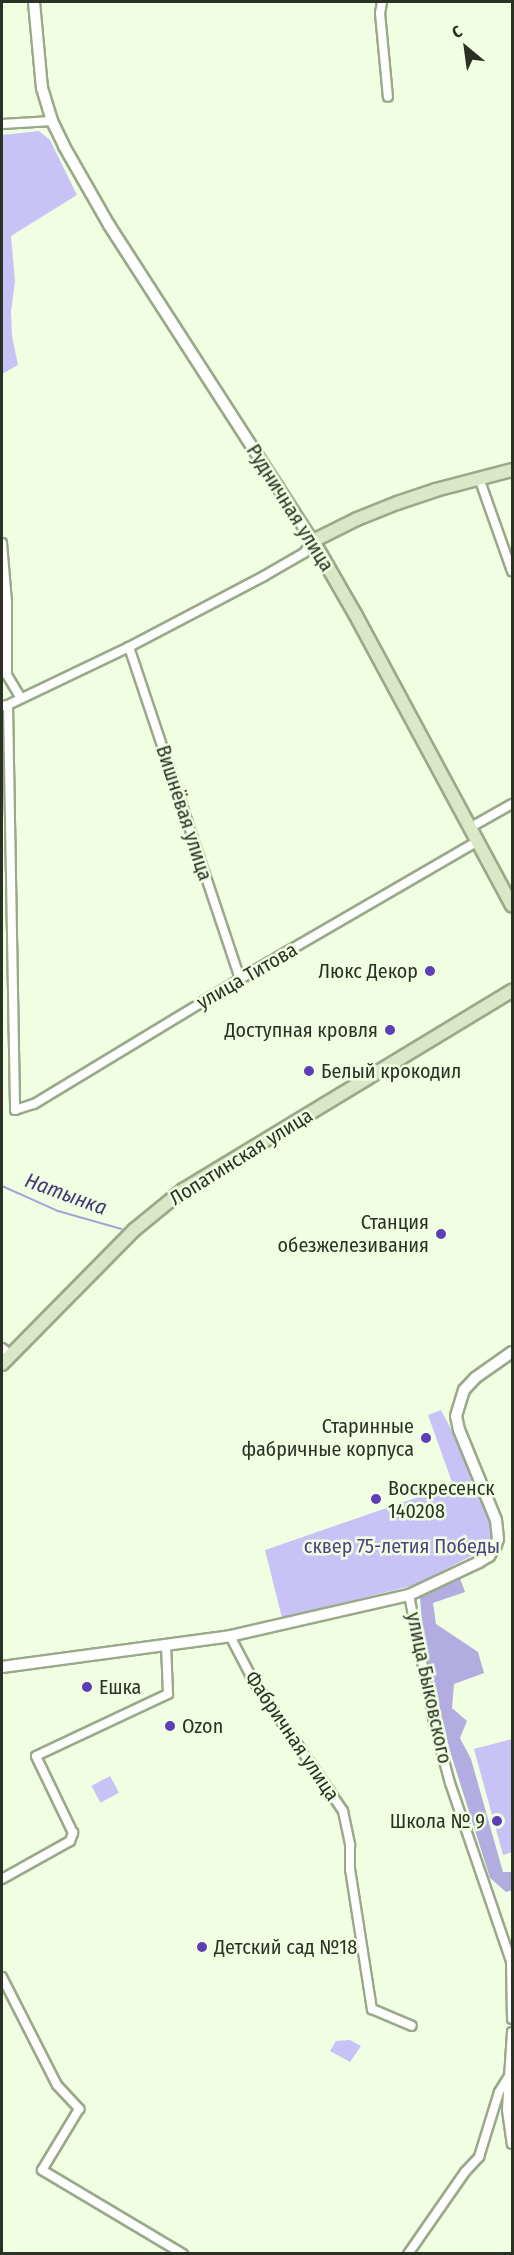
<!DOCTYPE html>
<meta charset="utf-8">
<style>
body{margin:0}
#map{position:relative;width:514px;height:2255px;overflow:hidden;background:#f1fee2;font-family:"Fira Sans Condensed",sans-serif}
div>[style]{position:absolute}
[style*='--x']{left:calc(var(--x)*1px);top:calc(var(--y)*1px);width:calc(var(--w)*1px);rotate:calc(var(--a)*1deg)}
.green>*{inset:0;background:#c8c2f7;transform-origin:0 0}
.forest>*{inset:0;background:#b2ace1}
.stream>*{height:2px;margin:-1px;padding:0 1px;transform-origin:1px;border-radius:1px;background:#a8a2d6}
.roads{filter:drop-shadow(2px 0 #9aa989) drop-shadow(-2px 0 #9aa989) drop-shadow(0 2px #9aa989) drop-shadow(0 -2px #9aa989)}
.minor>*{height:8px;margin:-4px;padding:0 4px;transform-origin:4px;border-radius:4px;background:#fff}
.tertiary>*{height:10px;margin:-5px;padding:0 5px;transform-origin:5px;border-radius:5px;background:#fff}
.secondary>*{height:12px;margin:-6px;padding:0 6px;transform-origin:6px;border-radius:6px;background:#dbe8c7}
.dots>*{width:16px;height:16px;translate:-50% -50%;box-sizing:border-box;border:3px solid #f1fee2;border-radius:50%}
span{translate:-50% -50%;white-space:nowrap;text-align:center;line-height:1.15;-webkit-text-stroke:5px #f1fee2;paint-order:stroke}
.street-label{font-size:20px;color:#2b3124}
.poi-label{font-size:20px;color:#2b3124}
.right{translate:-100% -50%;text-align:right}
.left{translate:0 -50%;text-align:left}
.park-label{font-size:20px;color:#4e4283}
.water-label{font-size:21px;color:#463979;font-style:italic}
.frame{position:absolute;inset:0;border:3px solid #2b3124;pointer-events:none}
.north{position:absolute;left:436px;top:18px;width:60px;height:60px;-webkit-text-stroke:4px #f1fee2;paint-order:stroke;rotate:331deg;font-size:16px;font-weight:700;line-height:24px;text-align:center;color:#2b3124}
.north::after{content:'';display:block;margin:auto;width:21px;height:27px;background:#2b3124;clip-path:polygon(50% 0,100% 100%,50% 72%,0 100%)}
</style>
<div id="map">
<div class="green">
<div style="clip-path:polygon(39px 131px,50px 140px,77px 195px,11px 236px,15px 281px,11px 312px,12px 336px,18px 365px,2px 374px,2px 135px)"></div>
<div style="clip-path:polygon(441px 1410px,471px 1467px,495px 1529px,485px 1549px,415px 1585px,282px 1618px,265px 1550px,453px 1485px,428px 1415px)"></div>
<div style="clip-path:polygon(512px 1739px,512px 1852px,503px 1855px,474px 1749px)"></div>
<div style="left:110px;top:1776px;width:19px;height:21px;rotate:62deg"></div>
<div style="clip-path:polygon(350px 2040px,361px 2046px,350px 2062px,330px 2051px,336px 2041px)"></div>
</div>
<div class="forest">
<div style="clip-path:polygon(460px 1578px,465px 1592px,433px 1603px,436px 1624px,478px 1652px,484px 1673px,454px 1684px,452px 1708px,467px 1721px,460px 1738px,471px 1759px,503px 1872px,512px 1872px,512px 1890px,506px 1892px,490px 1878px,449px 1748px,423px 1637px,420px 1597px)"></div>
</div>
<div class="stream">
<div style="--x:2;--y:1186;--w:61;--a:24.1"></div>
<div style="--x:58;--y:1211;--w:66;--a:15.9"></div>
</div>
<div class="roads">
<div class="minor">
<div style="--x:382;--y:2;--w:11;--a:100"></div>
<div style="--x:380;--y:13;--w:84;--a:84.6"></div>
<div style="--x:2;--y:124;--w:50;--a:-3.4"></div>
<div style="--x:479;--y:478;--w:99;--a:70.5"></div>
<div style="--x:2;--y:543;--w:60;--a:85.2"></div>
<div style="--x:7;--y:603;--w:72;--a:90"></div>
<div style="--x:7;--y:675;--w:27;--a:59"></div>
<div style="--x:129;--y:647;--w:350;--a:71.5"></div>
<div style="--x:8;--y:705;--w:405;--a:89"></div>
<div style="--x:15;--y:1110;--w:20;--a:-18"></div>
<div style="--x:34;--y:1104;--w:241;--a:-31.2"></div>
<div style="--x:240;--y:979;--w:275;--a:-30.1"></div>
<div style="--x:2;--y:706;--w:6;--a:-9"></div>
<div style="--x:8;--y:705;--w:134;--a:-25.6"></div>
<div style="--x:129;--y:647;--w:153;--a:-27.7"></div>
<div style="--x:264;--y:576;--w:46;--a:-29.9"></div>
<div style="--x:304;--y:553;--w:15;--a:-53"></div>
<div style="--x:471;--y:827;--w:47;--a:-29.3"></div>
<div style="--x:2;--y:1348;--w:11;--a:38"></div>
<div style="--x:409;--y:1595;--w:130;--a:78.9"></div>
<div style="--x:434;--y:1723;--w:62;--a:75.1"></div>
<div style="--x:450;--y:1783;--w:188;--a:71.1"></div>
<div style="--x:511;--y:1961;--w:58;--a:89"></div>
<div style="--x:230;--y:1636;--w:50;--a:62.4"></div>
<div style="--x:253;--y:1680;--w:159;--a:55.5"></div>
<div style="--x:343;--y:1811;--w:35;--a:78"></div>
<div style="--x:350;--y:1845;--w:24;--a:90"></div>
<div style="--x:350;--y:1869;--w:142;--a:81.1"></div>
<div style="--x:372;--y:2009;--w:43;--a:23"></div>
<div style="--x:2;--y:1879;--w:78;--a:-29.2"></div>
<div style="--x:70;--y:1841;--w:9;--a:-69"></div>
<div style="--x:73;--y:1833;--w:85;--a:-115.7"></div>
<div style="--x:36;--y:1756;--w:146;--a:-25.2"></div>
<div style="--x:168;--y:1694;--w:50;--a:-92.3"></div>
<div style="--x:2;--y:1977;--w:121;--a:63"></div>
<div style="--x:57;--y:2085;--w:33;--a:47"></div>
<div style="--x:79;--y:2109;--w:71;--a:121.2"></div>
<div style="--x:42;--y:2170;--w:164;--a:30.8"></div>
<div style="--x:512;--y:2032;--w:78;--a:93.7"></div>
<div style="--x:507;--y:2110;--w:34;--a:82"></div>
<div style="--x:408;--y:2254;--w:100;--a:-55.2"></div>
<div style="--x:465;--y:2172;--w:21;--a:-47"></div>
<div style="--x:479;--y:2157;--w:68;--a:-72.9"></div>
<div style="--x:499;--y:2092;--w:19;--a:-58"></div>
</div>
<div class="tertiary">
<div style="--x:34;--y:2;--w:86;--a:84.7"></div>
<div style="--x:42;--y:88;--w:34;--a:73"></div>
<div style="--x:52;--y:121;--w:28;--a:64"></div>
<div style="--x:64;--y:146;--w:91;--a:60.3"></div>
<div style="--x:109;--y:225;--w:376;--a:57.2"></div>
<div style="--x:2;--y:1667;--w:230;--a:-7.7"></div>
<div style="--x:230;--y:1636;--w:184;--a:-12.9"></div>
<div style="--x:409;--y:1595;--w:77;--a:-25.2"></div>
<div style="--x:479;--y:1562;--w:12;--a:-31"></div>
<div style="--x:489;--y:1556;--w:13;--a:-58"></div>
<div style="--x:496;--y:1545;--w:6;--a:-72"></div>
<div style="--x:498;--y:1539;--w:19;--a:-96"></div>
<div style="--x:496;--y:1520;--w:97;--a:-112.3"></div>
<div style="--x:459;--y:1430;--w:14;--a:-102"></div>
<div style="--x:456;--y:1416;--w:27;--a:-73"></div>
<div style="--x:464;--y:1390;--w:16;--a:-47"></div>
<div style="--x:475;--y:1378;--w:45;--a:-35.1"></div>
</div>
<div class="secondary">
<div style="--x:512;--y:470;--w:79;--a:165.3"></div>
<div style="--x:436;--y:490;--w:41;--a:161.6"></div>
<div style="--x:397;--y:503;--w:43;--a:158.2"></div>
<div style="--x:357;--y:519;--w:49;--a:153.4"></div>
<div style="--x:313;--y:541;--w:84;--a:60.1"></div>
<div style="--x:355;--y:614;--w:331;--a:61.7"></div>
<div style="--x:2;--y:1364;--w:188;--a:-45.4"></div>
<div style="--x:134;--y:1230;--w:63;--a:-39.2"></div>
<div style="--x:183;--y:1190;--w:385;--a:-31.2"></div>
</div>
</div>
<div class="dots">
<div style="left:430px;top:971px;background:#5d3eb6"></div>
<div style="left:390px;top:1030px;background:#5d3eb6"></div>
<div style="left:309px;top:1071px;background:#5d3eb6"></div>
<div style="left:441px;top:1234px;background:#5d3eb6"></div>
<div style="left:426px;top:1438px;background:#5d3eb6"></div>
<div style="left:376px;top:1499px;background:#5d3eb6"></div>
<div style="left:87px;top:1687px;background:#5d3eb6"></div>
<div style="left:170px;top:1726px;background:#5d3eb6"></div>
<div style="left:497px;top:1821px;background:#5d3eb6"></div>
<div style="left:202px;top:1947px;background:#5d3eb6"></div>
</div>
<div class="street-label">
<span style="left:290px;top:508px;rotate:58deg">Рудничная улица</span>
<span style="left:184px;top:813px;rotate:72deg">Вишнёвая улица</span>
<span style="left:247px;top:976px;rotate:-30deg">улица Титова</span>
<span style="left:241px;top:1157px;rotate:-32deg">Лопатинская улица</span>
<span style="left:429px;top:1688px;rotate:78deg">улица Быковского</span>
<span style="left:292px;top:1736px;rotate:56deg">Фабричная улица</span>
</div>
<div class="poi-label">
<span class="right" style="left:418px;top:971px">Люкс Декор</span>
<span class="right" style="left:378px;top:1030px">Доступная кровля</span>
<span class="left" style="left:321px;top:1071px">Белый крокодил</span>
<span class="right" style="left:429px;top:1234px">Станция<br>обезжелезивания</span>
<span class="right" style="left:414px;top:1438px">Старинные<br>фабричные корпуса</span>
<span class="left" style="left:388px;top:1500px">Воскресенск<br>140208</span>
<span class="left" style="left:99px;top:1687px">Ешка</span>
<span class="left" style="left:182px;top:1726px">Ozon</span>
<span class="right" style="left:485px;top:1821px">Школа № 9</span>
<span class="left" style="left:214px;top:1947px">Детский сад №18</span>
</div>
<div class="park-label">
<span style="left:402px;top:1546px">сквер 75-летия Победы</span>
</div>
<div class="water-label">
<span style="left:66px;top:1194px;rotate:20deg">Натынка</span>
</div>
<div class="frame"></div>
<div class="north">С</div>
</div>
